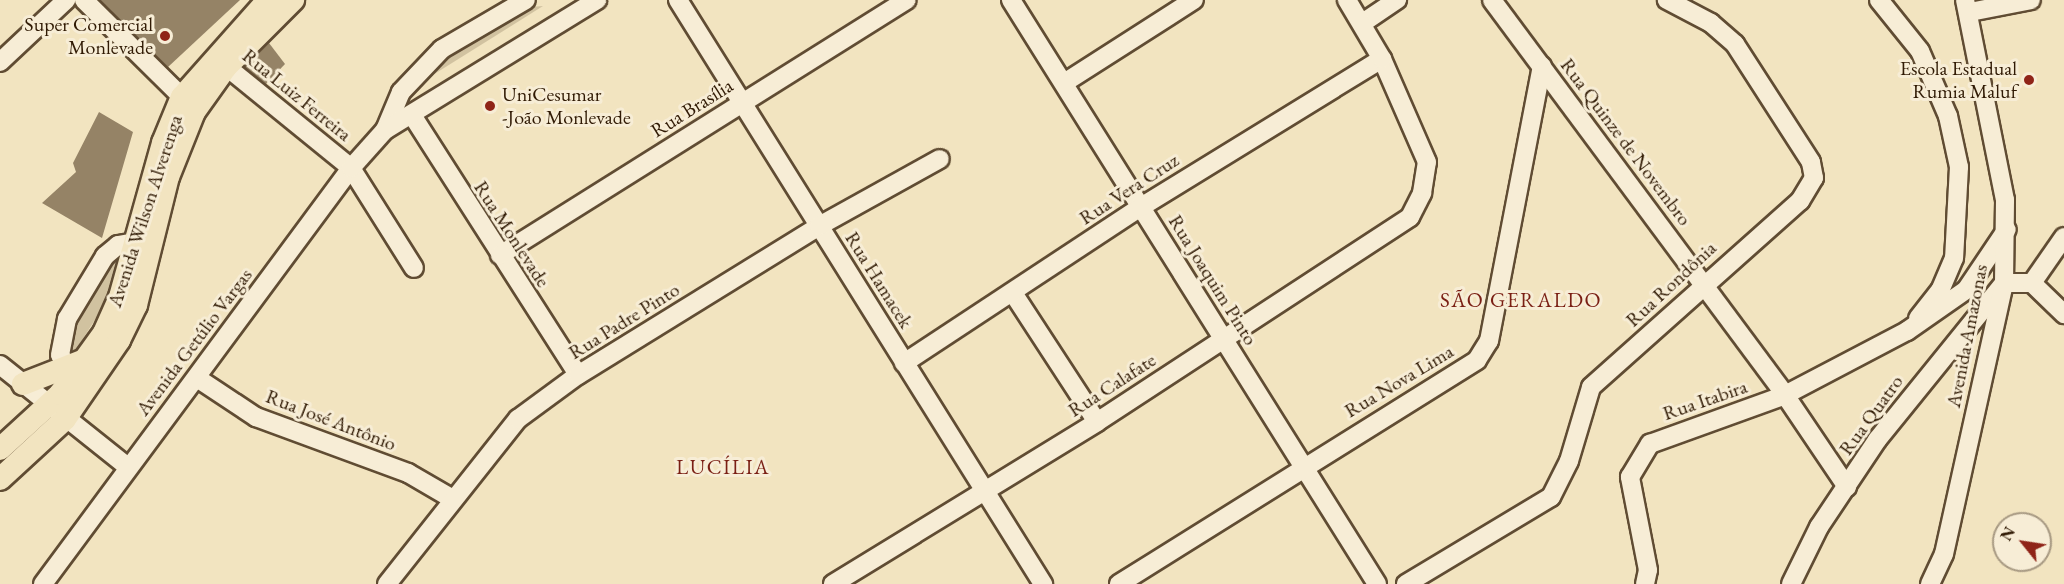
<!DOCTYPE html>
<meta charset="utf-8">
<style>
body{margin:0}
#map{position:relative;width:2064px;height:584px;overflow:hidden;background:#f2e4c0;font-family:"EB Garamond",serif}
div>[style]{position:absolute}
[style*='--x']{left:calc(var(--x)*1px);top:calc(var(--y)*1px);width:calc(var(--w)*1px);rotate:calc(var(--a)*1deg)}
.green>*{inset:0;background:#d1c2a0}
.building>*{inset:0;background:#958366}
.roads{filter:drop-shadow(2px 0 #604c33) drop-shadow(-2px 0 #604c33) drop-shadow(0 2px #604c33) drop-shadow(0 -2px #604c33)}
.minor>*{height:18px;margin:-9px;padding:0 9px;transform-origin:9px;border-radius:9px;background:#f7edd6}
.major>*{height:22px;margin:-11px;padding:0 11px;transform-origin:11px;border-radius:11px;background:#f2e4c0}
.dots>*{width:16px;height:16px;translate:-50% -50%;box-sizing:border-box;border:3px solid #f7edd6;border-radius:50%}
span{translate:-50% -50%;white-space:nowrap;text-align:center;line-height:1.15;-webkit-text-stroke:6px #f7edd6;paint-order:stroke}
.poi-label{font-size:20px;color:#301a04}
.right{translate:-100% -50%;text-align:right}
.left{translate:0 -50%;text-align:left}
.street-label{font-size:20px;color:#301a04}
.neighbourhood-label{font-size:21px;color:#7a1f14;letter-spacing:1.5px}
.north{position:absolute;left:1992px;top:512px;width:60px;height:60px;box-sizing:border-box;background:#f7edd6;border:2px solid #a79982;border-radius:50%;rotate:300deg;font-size:16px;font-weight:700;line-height:24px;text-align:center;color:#301a04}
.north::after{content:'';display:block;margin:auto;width:21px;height:27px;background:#8f2418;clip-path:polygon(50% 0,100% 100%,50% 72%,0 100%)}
</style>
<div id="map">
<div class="green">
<div style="clip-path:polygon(543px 6px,428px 78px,439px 58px,530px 7px)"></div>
<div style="clip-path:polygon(126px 253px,115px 288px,72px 356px,64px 338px,113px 255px)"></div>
</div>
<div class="building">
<div style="clip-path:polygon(100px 0,240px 0,168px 67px)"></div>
<div style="clip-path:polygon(269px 43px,285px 64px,266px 84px,245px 67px)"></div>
<div style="clip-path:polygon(99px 112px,133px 132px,102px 238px,42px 203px,76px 172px,73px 163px)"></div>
</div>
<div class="roads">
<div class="minor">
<div style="--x:84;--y:0;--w:138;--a:44.7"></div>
<div style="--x:678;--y:0;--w:689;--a:57.99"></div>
<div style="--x:1011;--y:0;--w:689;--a:57.92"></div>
<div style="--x:1492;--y:0;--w:492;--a:53.4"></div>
<div style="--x:1785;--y:395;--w:111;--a:56"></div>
<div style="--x:1879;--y:0;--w:65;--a:51.2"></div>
<div style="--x:1920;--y:51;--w:71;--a:66.7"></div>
<div style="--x:1948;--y:116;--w:52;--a:77.8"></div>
<div style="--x:1959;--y:167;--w:91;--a:93.1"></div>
<div style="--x:1954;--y:258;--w:34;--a:113"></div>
<div style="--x:1941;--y:289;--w:37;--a:128"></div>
<div style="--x:1970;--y:12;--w:62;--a:-11.1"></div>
<div style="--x:1364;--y:22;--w:40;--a:-34"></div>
<div style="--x:217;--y:59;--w:173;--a:39.1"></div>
<div style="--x:351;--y:168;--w:118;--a:57.8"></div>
<div style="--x:0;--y:62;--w:91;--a:-43.2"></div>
<div style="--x:1064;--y:83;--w:154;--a:-32.6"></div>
<div style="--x:412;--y:115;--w:308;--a:57.4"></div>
<div style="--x:385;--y:130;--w:41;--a:-67.2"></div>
<div style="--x:401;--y:92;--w:59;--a:-46.4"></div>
<div style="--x:442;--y:49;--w:97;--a:-30.3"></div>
<div style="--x:500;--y:255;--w:480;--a:-32.1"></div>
<div style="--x:2032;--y:283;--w:56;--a:-55.2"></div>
<div style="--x:1013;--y:293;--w:154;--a:56.9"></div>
<div style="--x:904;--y:363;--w:284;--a:-33.4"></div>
<div style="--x:1141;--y:207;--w:283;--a:-31.6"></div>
<div style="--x:0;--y:365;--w:164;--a:38.6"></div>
<div style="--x:73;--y:378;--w:26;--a:-119"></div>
<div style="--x:60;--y:355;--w:37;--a:-79"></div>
<div style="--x:67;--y:319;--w:74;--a:-58.9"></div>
<div style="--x:105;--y:256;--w:17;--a:-40"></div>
<div style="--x:118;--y:245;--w:17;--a:-10"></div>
<div style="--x:197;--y:378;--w:71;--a:33.5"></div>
<div style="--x:256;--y:417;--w:162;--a:20.2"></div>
<div style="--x:408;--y:473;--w:50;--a:30.2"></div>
<div style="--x:43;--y:584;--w:518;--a:-53.48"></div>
<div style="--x:351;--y:168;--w:51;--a:-48.2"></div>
<div style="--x:385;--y:130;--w:249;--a:-31.5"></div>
<div style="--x:387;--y:584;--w:211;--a:-51.6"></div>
<div style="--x:518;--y:419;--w:74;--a:-36.3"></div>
<div style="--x:578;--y:375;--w:283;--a:-31.7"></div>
<div style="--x:819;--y:226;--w:138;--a:-29"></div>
<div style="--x:833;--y:584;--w:310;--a:-31.5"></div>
<div style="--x:1097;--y:422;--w:374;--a:-33.2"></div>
<div style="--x:1410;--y:217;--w:27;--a:-63"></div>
<div style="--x:1422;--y:193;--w:31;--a:-81"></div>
<div style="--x:1427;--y:162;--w:112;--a:-113.6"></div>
<div style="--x:1382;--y:59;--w:69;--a:-120.7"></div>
<div style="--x:1119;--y:584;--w:422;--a:-32"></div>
<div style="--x:1477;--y:360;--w:22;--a:-58"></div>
<div style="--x:1489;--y:341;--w:280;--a:-79.1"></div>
<div style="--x:1406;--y:584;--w:169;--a:-31"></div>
<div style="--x:1551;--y:497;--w:40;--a:-63.4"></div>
<div style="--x:1569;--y:461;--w:77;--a:-73.4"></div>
<div style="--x:1591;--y:387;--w:280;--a:-41.7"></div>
<div style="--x:1800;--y:201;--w:27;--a:-59"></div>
<div style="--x:1814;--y:178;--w:16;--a:-101"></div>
<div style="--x:1811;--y:162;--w:140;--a:-122.8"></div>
<div style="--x:1735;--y:44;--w:32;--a:-139"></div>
<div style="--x:1711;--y:23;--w:50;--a:-152.4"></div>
<div style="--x:1645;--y:584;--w:14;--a:-78"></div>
<div style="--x:1648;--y:570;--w:95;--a:-101"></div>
<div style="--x:1630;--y:477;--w:39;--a:-59"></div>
<div style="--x:1650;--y:444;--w:144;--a:-19.9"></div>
<div style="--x:1785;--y:395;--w:138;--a:-27.7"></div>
<div style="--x:1907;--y:331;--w:72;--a:-34.8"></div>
<div style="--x:1966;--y:290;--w:73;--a:-56.1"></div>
<div style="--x:1791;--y:584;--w:64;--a:-63.8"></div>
<div style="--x:1819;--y:527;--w:105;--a:-56.3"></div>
<div style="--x:1877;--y:440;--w:202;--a:-51"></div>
<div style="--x:2004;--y:283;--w:28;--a:0"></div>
<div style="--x:2032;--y:283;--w:45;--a:44.1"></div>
<div style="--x:1930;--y:584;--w:33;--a:-65"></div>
<div style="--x:1944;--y:554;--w:278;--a:-77.5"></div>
<div style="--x:2004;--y:283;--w:83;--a:-89.3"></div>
<div style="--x:2005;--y:200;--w:204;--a:-101.3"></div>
</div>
<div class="major">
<div style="--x:23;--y:384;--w:69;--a:-21.3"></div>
<div style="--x:0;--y:449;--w:81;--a:-42.5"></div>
<div style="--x:60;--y:394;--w:75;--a:-54.2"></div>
<div style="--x:104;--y:333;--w:39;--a:-66"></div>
<div style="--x:120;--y:297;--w:160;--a:-74.4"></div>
<div style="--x:163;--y:143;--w:50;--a:-67.6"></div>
<div style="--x:182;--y:97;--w:130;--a:-48.4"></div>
<div style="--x:0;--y:479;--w:88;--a:-42.7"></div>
<div style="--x:65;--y:419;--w:96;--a:-55.6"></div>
<div style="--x:119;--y:340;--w:39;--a:-64"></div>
<div style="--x:136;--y:305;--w:132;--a:-76"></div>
<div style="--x:168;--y:177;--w:70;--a:-68.2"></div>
<div style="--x:194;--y:112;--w:55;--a:-54.6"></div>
<div style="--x:226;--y:67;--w:95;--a:-45"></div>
</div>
</div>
<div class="dots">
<div style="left:165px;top:36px;background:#8f2418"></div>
<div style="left:2029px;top:80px;background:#8f2418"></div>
<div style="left:490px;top:106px;background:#8f2418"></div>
</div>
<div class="poi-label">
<span class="right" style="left:153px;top:36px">Super Comercial<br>Monlevade</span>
<span class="right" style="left:2017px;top:80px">Escola Estadual<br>Rumia Maluf</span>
<span class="left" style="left:502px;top:106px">UniCesumar<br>-João Monlevade</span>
</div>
<div class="street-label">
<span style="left:297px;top:95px;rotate:39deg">Rua Luiz Ferreira</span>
<span style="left:692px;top:108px;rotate:-32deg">Rua Brasília</span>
<span style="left:1626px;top:142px;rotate:53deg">Rua Quinze de Novembro</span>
<span style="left:1129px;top:189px;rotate:-33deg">Rua Vera Cruz</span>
<span style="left:145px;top:211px;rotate:-72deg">Avenida Wilson Alverenga</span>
<span style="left:512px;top:234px;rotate:57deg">Rua Monlevade</span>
<span style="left:879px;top:280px;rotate:58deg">Rua Hamacek</span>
<span style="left:1213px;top:280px;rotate:58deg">Rua Joaquim Pinto</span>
<span style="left:1671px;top:284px;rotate:-43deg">Rua Rondônia</span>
<span style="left:624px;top:321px;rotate:-32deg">Rua Padre Pinto</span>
<span style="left:1967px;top:336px;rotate:-79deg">Avenida Amazonas</span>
<span style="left:194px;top:342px;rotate:-53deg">Avenida Getúlio Vargas</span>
<span style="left:1399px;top:381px;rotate:-31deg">Rua Nova Lima</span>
<span style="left:1112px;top:385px;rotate:-33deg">Rua Calafate</span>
<span style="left:1705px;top:400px;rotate:-19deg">Rua Itabira</span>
<span style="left:1871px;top:415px;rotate:-54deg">Rua Quatro</span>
<span style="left:331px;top:420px;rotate:21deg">Rua José Antônio</span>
</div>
<div class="neighbourhood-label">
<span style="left:1521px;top:300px">SÃO GERALDO</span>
<span style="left:723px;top:467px">LUCÍLIA</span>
</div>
<div class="north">N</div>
</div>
